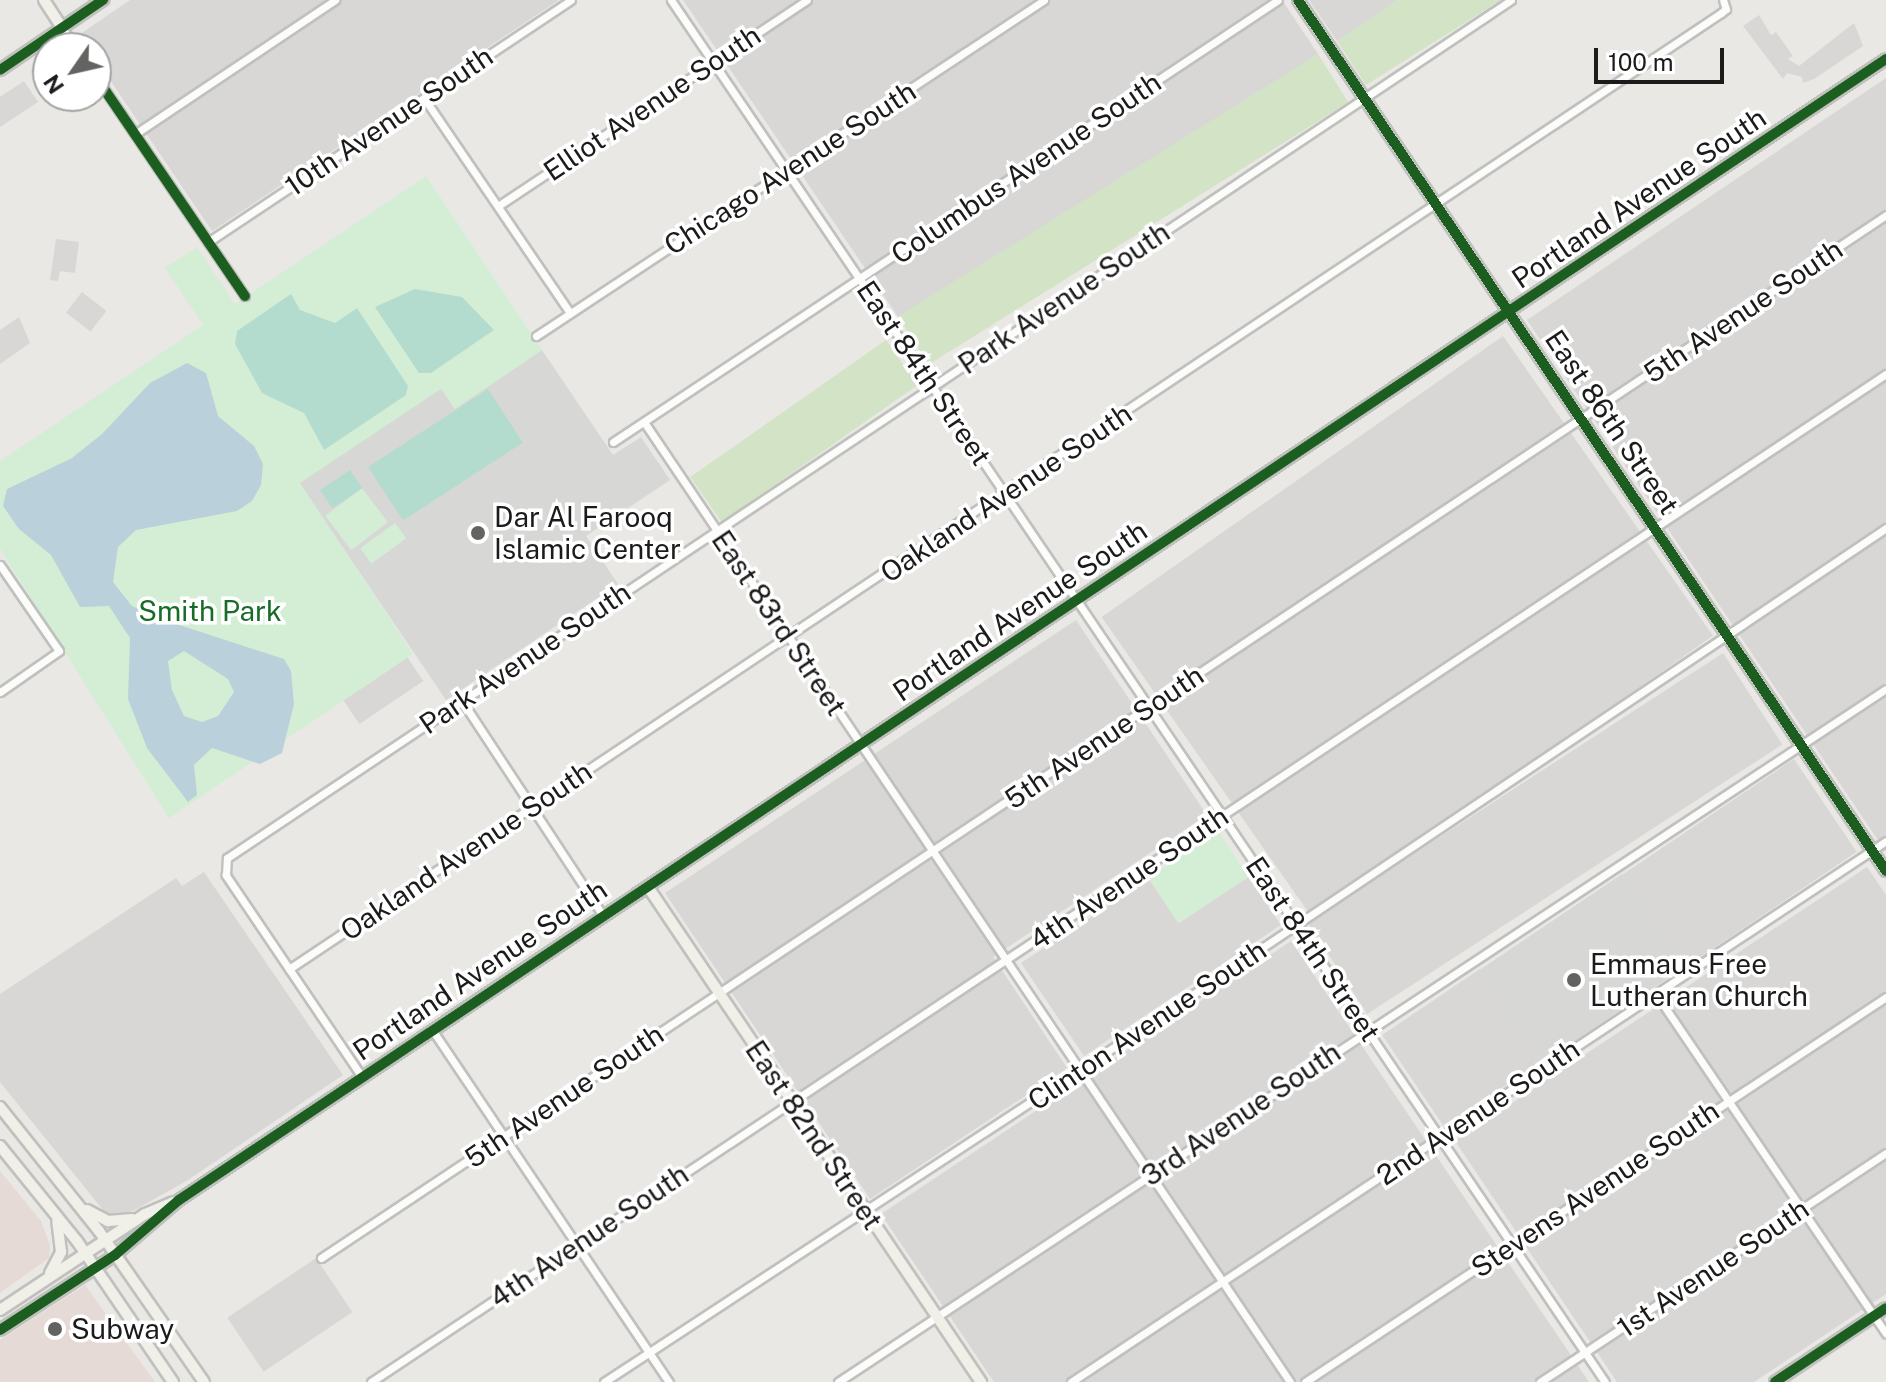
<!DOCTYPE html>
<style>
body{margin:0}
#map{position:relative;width:1886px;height:1382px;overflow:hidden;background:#e9e8e4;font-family:"Public Sans",sans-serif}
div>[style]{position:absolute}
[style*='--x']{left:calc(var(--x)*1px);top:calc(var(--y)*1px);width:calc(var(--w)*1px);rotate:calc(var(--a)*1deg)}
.residential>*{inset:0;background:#d8d7d5;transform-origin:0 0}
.commercial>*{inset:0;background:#e6dad6}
.religious>*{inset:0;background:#d7d7d5;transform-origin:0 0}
.grass>*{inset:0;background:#d2e4c5;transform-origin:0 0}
.park>*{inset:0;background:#d4eed6;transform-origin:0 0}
.pitch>*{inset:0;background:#b3dccf;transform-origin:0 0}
.water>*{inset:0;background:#bad0da}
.roads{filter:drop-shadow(2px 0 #c0c0be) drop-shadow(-2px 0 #c0c0be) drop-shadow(0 2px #c0c0be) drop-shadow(0 -2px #c0c0be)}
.street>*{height:7px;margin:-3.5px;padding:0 3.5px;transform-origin:3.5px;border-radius:3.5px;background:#fcfcfb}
.secondary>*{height:10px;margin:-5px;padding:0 5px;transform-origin:5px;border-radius:5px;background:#f0f0e9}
.cycleway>*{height:10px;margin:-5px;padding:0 5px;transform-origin:5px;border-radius:5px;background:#1b5e20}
.dots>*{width:22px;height:22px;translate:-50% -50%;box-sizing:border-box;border:4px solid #fff;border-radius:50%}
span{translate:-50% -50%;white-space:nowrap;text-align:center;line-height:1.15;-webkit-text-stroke:7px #fff;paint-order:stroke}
.street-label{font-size:28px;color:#1b1b1b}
.poi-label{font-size:28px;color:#1b1b1b}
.left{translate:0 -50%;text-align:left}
.park-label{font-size:28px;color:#176c27}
.north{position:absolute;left:32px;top:32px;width:80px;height:80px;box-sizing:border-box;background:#fff;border:2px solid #a4a4a4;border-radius:50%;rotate:236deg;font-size:22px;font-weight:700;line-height:32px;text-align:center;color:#1b1b1b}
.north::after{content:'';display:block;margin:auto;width:28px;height:36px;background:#636361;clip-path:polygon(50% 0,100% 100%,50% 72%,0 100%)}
.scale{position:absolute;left:1594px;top:48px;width:130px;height:36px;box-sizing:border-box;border:4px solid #1b1b1b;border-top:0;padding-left:10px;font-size:24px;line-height:28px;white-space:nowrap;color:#1b1b1b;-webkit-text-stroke:6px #fff;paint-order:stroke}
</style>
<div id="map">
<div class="residential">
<div style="clip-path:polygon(130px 0,559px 0,212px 231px,96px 59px,96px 48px,88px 48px,79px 35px)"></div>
<div style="clip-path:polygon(683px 0,1282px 0,1318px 54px,905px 327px)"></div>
<div style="clip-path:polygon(1309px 0,1398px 0,1337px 41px)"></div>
<div style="clip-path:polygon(1759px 15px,1771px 35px,1776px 32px,1793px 56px,1788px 59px,1799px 66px,1854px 23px,1863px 46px,1814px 79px,1803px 83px,1802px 77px,1787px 73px,1783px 79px,1743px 26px)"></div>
<div style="clip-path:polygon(1886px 78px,1886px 852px,1527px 320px)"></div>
<div style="clip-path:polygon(24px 81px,38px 102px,0 127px,0 97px)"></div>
<div style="clip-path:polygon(56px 239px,79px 242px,75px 273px,60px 271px,58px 281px,50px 280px)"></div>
<div style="left:82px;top:292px;width:31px;height:26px;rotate:38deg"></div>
<div style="clip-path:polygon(19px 317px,30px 343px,0 364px,0 330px)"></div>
<div style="left:1503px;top:336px;width:366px;height:490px;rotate:55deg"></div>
<div style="clip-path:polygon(1076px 620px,1207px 815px,993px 957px,1067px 1068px,870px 1199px,665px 893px)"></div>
<div style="left:397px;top:642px;width:47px;height:77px;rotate:56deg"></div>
<div style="left:1723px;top:653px;width:109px;height:495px;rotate:57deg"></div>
<div style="left:1794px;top:759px;width:112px;height:207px;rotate:56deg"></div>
<div style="clip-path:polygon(1867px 867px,1886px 895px,1886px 1294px,1754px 1382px,1617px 1382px,1455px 1141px)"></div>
<div style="clip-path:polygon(204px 872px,343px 1075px,188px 1180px,131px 1212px,107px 1215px,0 1082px,0 994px,176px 878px,182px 886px)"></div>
<div style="clip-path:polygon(1248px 877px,1281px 925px,1084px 1056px,1021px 963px,1149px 879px,1179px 923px)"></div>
<div style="clip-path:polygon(1291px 941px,1589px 1382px,994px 1382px,881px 1214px)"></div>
<div style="left:1480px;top:969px;width:111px;height:118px;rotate:56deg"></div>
<div style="left:316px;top:1258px;width:65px;height:107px;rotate:56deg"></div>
</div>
<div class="commercial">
<div style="clip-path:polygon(0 1171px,41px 1221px,50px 1246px,49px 1258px,0 1293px)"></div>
<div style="clip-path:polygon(85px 1285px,155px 1382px,0 1382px,0 1340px)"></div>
</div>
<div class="religious">
<div style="clip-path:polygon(542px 350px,613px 455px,641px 437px,670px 480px,586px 536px,618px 584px,446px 700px,299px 483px,441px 388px,455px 408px)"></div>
<div style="left:1622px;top:874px;width:112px;height:171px;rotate:56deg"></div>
</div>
<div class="grass">
<div style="clip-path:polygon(1398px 0,1501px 0,1366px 85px,1337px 41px)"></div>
<div style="left:1318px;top:54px;width:57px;height:495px;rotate:58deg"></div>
<div style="left:886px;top:340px;width:55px;height:239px;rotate:55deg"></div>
</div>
<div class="park">
<div style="clip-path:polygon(426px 176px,542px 350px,455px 409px,441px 389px,300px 483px,413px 654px,169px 818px,0 549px,0 461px,203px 325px,165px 268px,197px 247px,235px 304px)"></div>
<div style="left:362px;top:488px;width:43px;height:46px;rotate:53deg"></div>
<div style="left:395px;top:523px;width:19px;height:43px;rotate:54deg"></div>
<div style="left:1219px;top:832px;width:54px;height:84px;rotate:57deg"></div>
</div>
<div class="pitch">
<div style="clip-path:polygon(415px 289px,462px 297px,494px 330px,431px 373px,419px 373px,375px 307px)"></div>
<div style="clip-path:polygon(291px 294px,300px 310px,335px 323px,357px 308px,408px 386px,406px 395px,324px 450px,304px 413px,262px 393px,235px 344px,237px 331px)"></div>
<div style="left:488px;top:389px;width:64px;height:143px;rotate:57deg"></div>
<div style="left:350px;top:470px;width:22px;height:36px;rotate:56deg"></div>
</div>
<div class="water">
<div style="clip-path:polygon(evenodd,187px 363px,206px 373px,218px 416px,254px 446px,263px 464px,261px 485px,252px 501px,237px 511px,136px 530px,118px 547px,113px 582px,132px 606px,158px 618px,284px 659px,291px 671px,294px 704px,282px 753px,260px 764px,212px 748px,194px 765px,197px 795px,188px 802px,147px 748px,128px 699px,130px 638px,109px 606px,80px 607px,51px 555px,19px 529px,3px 506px,7px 489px,72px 458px,102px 434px,150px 383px,187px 363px,184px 651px,228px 679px,234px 692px,218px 716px,202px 722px,184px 716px,172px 690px,168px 661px,184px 651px)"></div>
</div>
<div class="roads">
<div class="street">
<div style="--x:671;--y:0;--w:1668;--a:55.95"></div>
<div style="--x:62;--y:28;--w:24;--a:55"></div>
<div style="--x:96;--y:77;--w:265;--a:55.8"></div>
<div style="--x:424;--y:98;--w:260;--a:55.8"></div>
<div style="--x:135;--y:134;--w:241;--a:-33.8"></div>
<div style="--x:498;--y:206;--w:371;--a:-33.7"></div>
<div style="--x:208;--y:242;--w:436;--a:-33.7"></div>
<div style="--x:536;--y:336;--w:609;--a:-33.48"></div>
<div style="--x:644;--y:422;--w:1157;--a:56.06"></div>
<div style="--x:613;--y:442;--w:798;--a:-33.61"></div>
<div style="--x:0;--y:565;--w:104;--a:55.5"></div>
<div style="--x:59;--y:651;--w:72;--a:145.2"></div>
<div style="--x:462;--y:701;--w:258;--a:56.7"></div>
<div style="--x:289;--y:969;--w:1722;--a:-33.73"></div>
<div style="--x:1721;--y:13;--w:6;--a:-39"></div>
<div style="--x:1726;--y:9;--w:9;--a:-108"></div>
<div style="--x:1656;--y:994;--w:410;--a:55.9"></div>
<div style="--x:433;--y:1031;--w:423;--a:56.1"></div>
<div style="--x:362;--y:1077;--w:244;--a:-124"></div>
<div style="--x:226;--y:875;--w:17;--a:-87"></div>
<div style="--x:227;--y:858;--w:1544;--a:-33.75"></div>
<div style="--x:321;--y:1258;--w:1881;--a:-33.68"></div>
<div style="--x:371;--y:1382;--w:1820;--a:-33.64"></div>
<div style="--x:604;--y:1382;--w:645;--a:-33.3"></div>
<div style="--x:1143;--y:1028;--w:896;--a:-33.94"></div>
<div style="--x:838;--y:1382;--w:1256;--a:-33.48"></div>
<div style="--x:1071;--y:1382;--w:978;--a:-33.58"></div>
<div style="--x:1305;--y:1382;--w:697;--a:-33.53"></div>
<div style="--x:1540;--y:1382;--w:415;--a:-33.5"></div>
</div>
<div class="secondary">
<div style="--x:44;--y:0;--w:33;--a:57"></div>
<div style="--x:1298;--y:0;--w:1051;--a:55.98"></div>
<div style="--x:0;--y:70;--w:125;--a:-34.2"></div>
<div style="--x:648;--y:887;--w:597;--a:56.07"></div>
<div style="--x:0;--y:1107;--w:159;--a:51.4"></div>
<div style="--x:99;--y:1231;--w:184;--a:55.2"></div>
<div style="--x:0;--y:1146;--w:122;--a:51"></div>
<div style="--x:77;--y:1241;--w:171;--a:55.8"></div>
<div style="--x:87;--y:1210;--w:24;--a:28"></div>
<div style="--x:108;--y:1221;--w:24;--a:-5"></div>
<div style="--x:50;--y:1273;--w:24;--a:-62"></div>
<div style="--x:61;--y:1252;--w:31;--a:-97"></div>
<div style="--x:0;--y:1310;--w:174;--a:-33.5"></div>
<div style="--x:145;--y:1214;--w:30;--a:-23"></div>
<div style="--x:0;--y:1330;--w:137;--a:-33.1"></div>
<div style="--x:115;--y:1255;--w:84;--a:-40.7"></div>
<div style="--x:179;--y:1200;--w:2053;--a:-33.76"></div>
<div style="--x:1775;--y:1382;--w:133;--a:-33.7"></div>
</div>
</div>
<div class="cycleway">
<div style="--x:1298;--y:0;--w:1051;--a:55.98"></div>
<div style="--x:0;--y:70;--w:125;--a:-34.2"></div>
<div style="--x:96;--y:77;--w:265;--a:55.8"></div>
<div style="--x:0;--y:1330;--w:137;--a:-33.1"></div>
<div style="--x:115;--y:1255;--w:84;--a:-40.7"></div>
<div style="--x:179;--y:1200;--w:2053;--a:-33.76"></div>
<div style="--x:1775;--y:1382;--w:133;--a:-33.7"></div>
</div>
<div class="dots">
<div style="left:478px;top:533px;background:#636361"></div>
<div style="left:1574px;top:980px;background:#636361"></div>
<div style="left:55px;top:1329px;background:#636361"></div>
</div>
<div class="street-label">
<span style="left:652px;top:103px;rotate:-34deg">Elliot Avenue South</span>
<span style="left:389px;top:121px;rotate:-34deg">10th Avenue South</span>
<span style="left:790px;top:168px;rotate:-33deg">Chicago Avenue South</span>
<span style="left:1026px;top:168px;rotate:-34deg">Columbus Avenue South</span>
<span style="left:1639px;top:198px;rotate:-34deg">Portland Avenue South</span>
<span style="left:1064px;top:298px;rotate:-34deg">Park Avenue South</span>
<span style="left:1743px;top:311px;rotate:-34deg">5th Avenue South</span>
<span style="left:924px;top:373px;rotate:56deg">East 84th Street</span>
<span style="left:1612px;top:422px;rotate:56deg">East 86th Street</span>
<span style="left:1006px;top:493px;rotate:-34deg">Oakland Avenue South</span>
<span style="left:1020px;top:611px;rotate:-34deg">Portland Avenue South</span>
<span style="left:779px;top:623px;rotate:56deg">East 83rd Street</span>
<span style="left:525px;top:658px;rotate:-34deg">Park Avenue South</span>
<span style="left:1104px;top:737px;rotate:-34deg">5th Avenue South</span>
<span style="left:466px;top:851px;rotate:-34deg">Oakland Avenue South</span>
<span style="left:1129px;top:878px;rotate:-34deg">4th Avenue South</span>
<span style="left:1313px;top:949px;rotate:56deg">East 84th Street</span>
<span style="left:480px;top:970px;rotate:-34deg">Portland Avenue South</span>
<span style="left:1147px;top:1025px;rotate:-34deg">Clinton Avenue South</span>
<span style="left:564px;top:1096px;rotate:-34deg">5th Avenue South</span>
<span style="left:1478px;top:1112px;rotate:-34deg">2nd Avenue South</span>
<span style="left:1241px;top:1114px;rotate:-34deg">3rd Avenue South</span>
<span style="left:814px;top:1135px;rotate:56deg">East 82nd Street</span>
<span style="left:1595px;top:1189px;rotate:-34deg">Stevens Avenue South</span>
<span style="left:589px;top:1236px;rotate:-34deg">4th Avenue South</span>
<span style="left:1713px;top:1268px;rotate:-34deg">1st Avenue South</span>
</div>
<div class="poi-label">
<span class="left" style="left:494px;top:533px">Dar Al Farooq<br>Islamic Center</span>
<span class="left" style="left:1590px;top:980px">Emmaus Free<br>Lutheran Church</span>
<span class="left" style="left:71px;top:1329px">Subway</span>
</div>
<div class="park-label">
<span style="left:210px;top:611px">Smith Park</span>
</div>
<div class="north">N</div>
<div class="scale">100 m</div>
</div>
